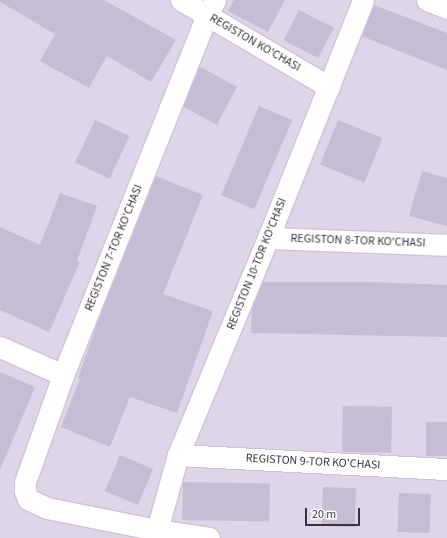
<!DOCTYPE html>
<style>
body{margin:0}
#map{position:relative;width:447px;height:538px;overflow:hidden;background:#eae3f0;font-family:"Source Sans 3",sans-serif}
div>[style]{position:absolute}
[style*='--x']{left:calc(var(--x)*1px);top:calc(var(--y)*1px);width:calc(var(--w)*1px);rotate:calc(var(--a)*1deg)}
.residential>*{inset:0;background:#ded5e8;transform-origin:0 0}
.building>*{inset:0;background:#c6bcd4;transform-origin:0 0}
.roads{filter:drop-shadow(1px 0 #cdc3d9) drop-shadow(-1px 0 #cdc3d9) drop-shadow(0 1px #cdc3d9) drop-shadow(0 -1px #cdc3d9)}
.street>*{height:21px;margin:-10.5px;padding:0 10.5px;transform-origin:10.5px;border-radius:10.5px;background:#fff}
span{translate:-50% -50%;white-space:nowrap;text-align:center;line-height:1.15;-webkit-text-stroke:3.5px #fff;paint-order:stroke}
.street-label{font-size:12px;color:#393341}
.scale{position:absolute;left:305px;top:508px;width:55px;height:18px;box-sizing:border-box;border:2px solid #393341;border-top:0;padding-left:5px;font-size:12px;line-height:14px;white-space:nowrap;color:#393341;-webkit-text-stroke:3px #fff;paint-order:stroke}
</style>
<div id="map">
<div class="residential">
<div style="left:0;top:0;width:447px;height:538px"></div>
</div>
<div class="building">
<div style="clip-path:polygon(0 0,104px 0,176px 40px,151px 82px,107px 56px,89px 88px,40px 61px,55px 34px,0 2px)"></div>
<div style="clip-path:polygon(234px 0,285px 0,268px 32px,228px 11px)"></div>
<div style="clip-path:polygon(374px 5px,447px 33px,447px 70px,361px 36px)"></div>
<div style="left:299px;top:10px;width:39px;height:34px;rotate:27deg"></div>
<div style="left:200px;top:67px;width:42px;height:43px;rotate:28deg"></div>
<div style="left:259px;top:106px;width:36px;height:97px;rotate:23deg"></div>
<div style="left:95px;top:120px;width:38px;height:47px;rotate:25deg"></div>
<div style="left:338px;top:120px;width:48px;height:48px;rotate:22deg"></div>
<div style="clip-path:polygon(422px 171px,447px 178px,447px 226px,409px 216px)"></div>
<div style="clip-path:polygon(156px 176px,203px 195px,163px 294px,213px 311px,177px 413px,130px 397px,110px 447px,61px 427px,80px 379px,78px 378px,106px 299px)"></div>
<div style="clip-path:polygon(60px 193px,97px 206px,77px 261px,80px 262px,49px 332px,0 310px,0 227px,40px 245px)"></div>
<div style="clip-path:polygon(263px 282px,370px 282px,447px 285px,447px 337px,251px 333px,252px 309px)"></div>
<div style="clip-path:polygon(0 372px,35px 387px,0 470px)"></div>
<div style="left:343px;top:406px;width:49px;height:46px;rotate:1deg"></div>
<div style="left:426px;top:422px;width:21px;height:34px"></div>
<div style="left:120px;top:455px;width:36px;height:39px;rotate:23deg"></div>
<div style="left:183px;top:482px;width:87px;height:38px;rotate:1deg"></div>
<div style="left:323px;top:487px;width:33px;height:39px;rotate:2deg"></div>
<div style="left:399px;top:493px;width:32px;height:39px;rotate:2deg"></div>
</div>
<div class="roads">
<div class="street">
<div style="--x:181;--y:0;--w:172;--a:30.4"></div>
<div style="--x:427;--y:0;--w:22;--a:22"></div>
<div style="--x:268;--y:238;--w:179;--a:2.2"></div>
<div style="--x:0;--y:347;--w:69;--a:24"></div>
<div style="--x:178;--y:455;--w:269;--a:3"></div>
<div style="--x:157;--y:530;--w:78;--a:-74.4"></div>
<div style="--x:178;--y:455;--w:235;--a:-67.5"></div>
<div style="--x:268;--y:238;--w:256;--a:-68.2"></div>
<div style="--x:209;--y:538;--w:53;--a:-171.3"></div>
<div style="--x:157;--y:530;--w:112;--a:-168.7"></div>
<div style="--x:47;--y:508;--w:21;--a:-155"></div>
<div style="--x:28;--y:499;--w:9;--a:-111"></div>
<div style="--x:25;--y:491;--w:9;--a:-90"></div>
<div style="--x:25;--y:482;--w:114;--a:-70.4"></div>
<div style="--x:63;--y:375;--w:388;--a:-68.2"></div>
<div style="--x:207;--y:15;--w:17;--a:-62"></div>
</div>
</div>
<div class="street-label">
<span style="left:255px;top:43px;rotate:30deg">REGISTON KO'CHASI</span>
<span style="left:358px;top:241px;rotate:2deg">REGISTON 8-TOR KO'CHASI</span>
<span style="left:114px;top:248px;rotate:-68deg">REGISTON 7-TOR KO'CHASI</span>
<span style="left:257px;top:264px;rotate:-68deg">REGISTON 10-TOR KO'CHASI</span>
<span style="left:313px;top:462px;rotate:3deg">REGISTON 9-TOR KO'CHASI</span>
</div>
<div class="scale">20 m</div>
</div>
